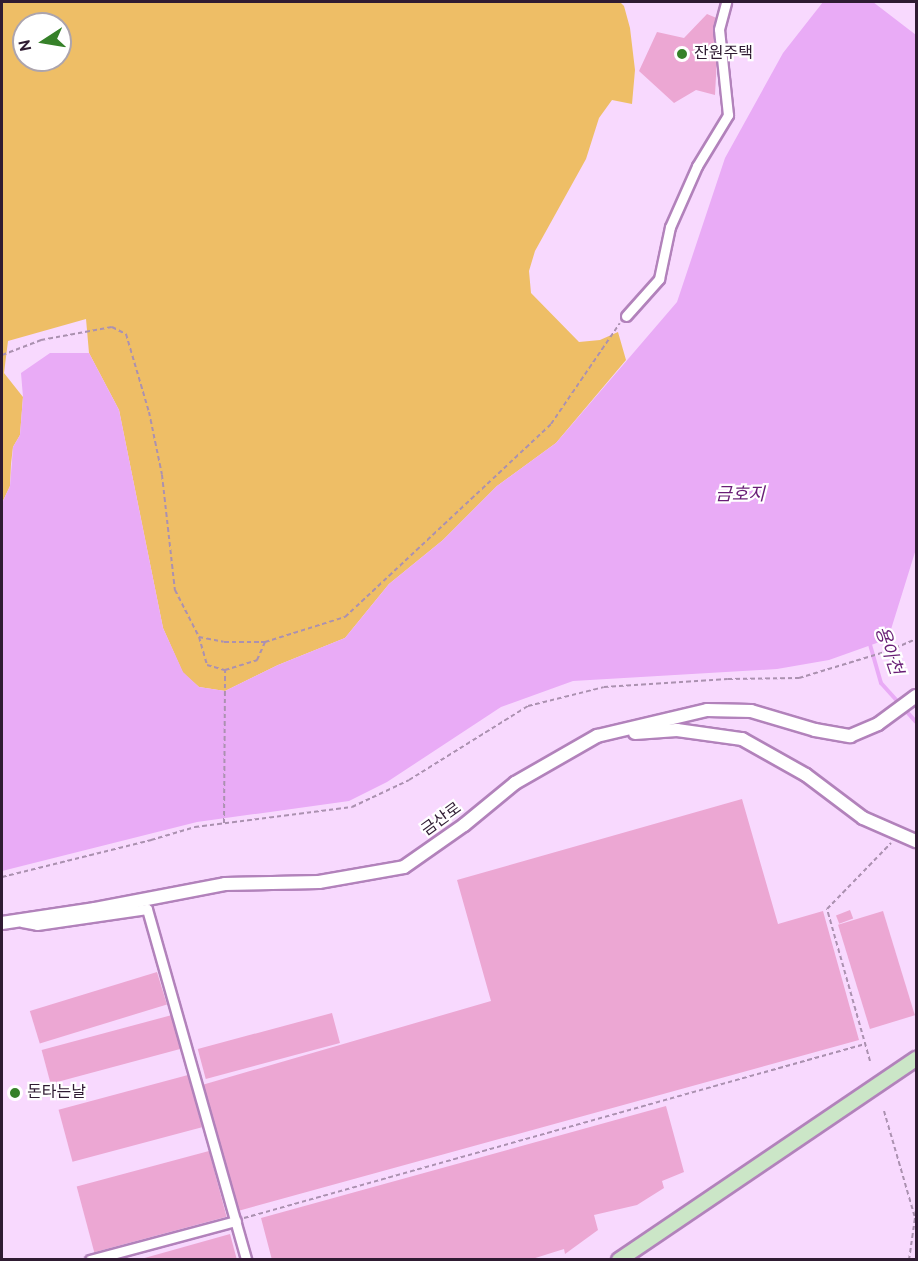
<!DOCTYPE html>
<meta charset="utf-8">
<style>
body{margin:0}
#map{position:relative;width:918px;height:1261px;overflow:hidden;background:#f8d9fe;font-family:Overpass,"Noto Sans KR",sans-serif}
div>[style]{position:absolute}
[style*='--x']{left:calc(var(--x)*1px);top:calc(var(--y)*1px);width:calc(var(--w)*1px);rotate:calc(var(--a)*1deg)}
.green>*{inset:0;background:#eebe66}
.water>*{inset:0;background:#e9abf6}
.stream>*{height:4px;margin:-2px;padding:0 2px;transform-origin:2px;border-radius:2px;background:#e9abf6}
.building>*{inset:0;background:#eca7d3;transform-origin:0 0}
.path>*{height:2px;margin-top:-1px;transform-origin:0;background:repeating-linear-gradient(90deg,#ab91b0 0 4.5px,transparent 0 7.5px)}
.roads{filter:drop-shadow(2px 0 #b282bb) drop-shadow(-2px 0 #b282bb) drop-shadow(0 2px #b282bb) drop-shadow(0 -2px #b282bb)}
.minor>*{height:9px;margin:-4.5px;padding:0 4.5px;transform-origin:4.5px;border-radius:4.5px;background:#fff}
.tertiary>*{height:12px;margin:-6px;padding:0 6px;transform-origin:6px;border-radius:6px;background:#fff}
.secondary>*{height:14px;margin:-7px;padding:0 7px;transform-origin:7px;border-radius:7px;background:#cbe6c7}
.dots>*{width:16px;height:16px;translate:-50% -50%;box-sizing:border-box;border:3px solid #fff;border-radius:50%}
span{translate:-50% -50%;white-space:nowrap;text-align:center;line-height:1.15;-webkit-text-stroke:4.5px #fff;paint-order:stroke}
.poi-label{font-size:16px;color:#2f1b32}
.left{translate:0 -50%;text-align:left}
.street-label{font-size:16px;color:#2f1b32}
.water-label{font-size:18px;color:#681d75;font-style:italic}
.frame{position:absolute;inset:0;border:3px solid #2f1b32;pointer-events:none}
.north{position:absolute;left:12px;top:12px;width:60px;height:60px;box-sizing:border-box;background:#fff;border:2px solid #aca4ad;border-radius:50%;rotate:258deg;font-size:16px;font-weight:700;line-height:24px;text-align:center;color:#2f1b32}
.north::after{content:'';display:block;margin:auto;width:21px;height:27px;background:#368129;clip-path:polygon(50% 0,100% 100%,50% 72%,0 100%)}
</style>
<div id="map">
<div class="green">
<div style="clip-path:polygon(evenodd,2px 2px,620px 2px,624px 6px,630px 28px,635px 70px,632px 104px,612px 100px,599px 118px,586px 159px,535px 251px,529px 271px,531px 293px,579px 342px,600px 340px,618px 332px,626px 360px,556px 443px,497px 486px,443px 540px,389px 584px,345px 638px,278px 665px,225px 691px,199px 687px,183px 673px,163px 628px,119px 410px,89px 353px,86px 319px,8px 341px,4px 373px,23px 397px,20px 435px,13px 447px,11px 464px,10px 486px,2px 503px,2px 2px,24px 24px,60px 24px,60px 60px,24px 60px,24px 24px)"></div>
</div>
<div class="water">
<div style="clip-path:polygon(823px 2px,873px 2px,916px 35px,916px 549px,888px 639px,829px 660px,777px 669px,573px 681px,501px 707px,387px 782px,349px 801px,197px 822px,2px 871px,2px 503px,10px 486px,13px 447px,20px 435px,23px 397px,21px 373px,50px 353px,89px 353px,119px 410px,163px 628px,183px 672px,199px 687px,225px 691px,278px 665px,345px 638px,389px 584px,443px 540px,497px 486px,556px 443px,677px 302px,725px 158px,783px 53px)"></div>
</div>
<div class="stream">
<div style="--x:869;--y:641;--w:44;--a:74.1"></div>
<div style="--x:881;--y:683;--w:52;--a:48.1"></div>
</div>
<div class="building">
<div style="clip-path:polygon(707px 14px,719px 19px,715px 95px,696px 90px,674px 103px,639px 71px,657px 32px,684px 38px)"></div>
<div style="clip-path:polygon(742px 799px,778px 924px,823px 911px,859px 1040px,238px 1211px,202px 1085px,491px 1001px,457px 880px)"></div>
<div style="left:850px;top:910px;width:9px;height:15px;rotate:69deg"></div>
<div style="left:883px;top:911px;width:109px;height:47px;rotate:73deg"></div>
<div style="left:157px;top:972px;width:34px;height:133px;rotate:73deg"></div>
<div style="left:332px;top:1013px;width:31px;height:139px;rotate:75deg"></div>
<div style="left:172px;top:1015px;width:35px;height:135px;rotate:75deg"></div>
<div style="left:188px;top:1075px;width:54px;height:134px;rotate:75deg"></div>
<div style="clip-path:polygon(666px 1106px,684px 1172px,662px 1181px,664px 1188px,637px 1205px,594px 1215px,598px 1230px,565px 1254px,564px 1249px,529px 1260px,272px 1260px,261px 1218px)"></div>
<div style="left:209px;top:1151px;width:68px;height:137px;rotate:75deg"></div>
<div style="clip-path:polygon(230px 1234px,237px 1260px,141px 1260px,141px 1259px)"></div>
</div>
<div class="path">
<div style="--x:2;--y:355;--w:42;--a:-21"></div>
<div style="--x:41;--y:340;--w:72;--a:-10.4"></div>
<div style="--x:112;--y:327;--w:16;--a:27"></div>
<div style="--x:126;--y:334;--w:81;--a:73.6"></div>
<div style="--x:149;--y:412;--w:64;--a:78.3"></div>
<div style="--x:162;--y:475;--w:116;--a:83.6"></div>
<div style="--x:175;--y:590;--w:53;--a:62.9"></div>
<div style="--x:199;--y:637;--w:25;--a:11"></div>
<div style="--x:224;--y:642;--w:41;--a:0"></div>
<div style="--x:265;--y:642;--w:84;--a:-17.4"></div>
<div style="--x:345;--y:617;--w:282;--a:-43.1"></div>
<div style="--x:551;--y:424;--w:122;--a:-55.7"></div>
<div style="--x:199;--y:637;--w:29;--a:74"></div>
<div style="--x:207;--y:665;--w:19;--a:16"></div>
<div style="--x:225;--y:670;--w:34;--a:-17"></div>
<div style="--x:257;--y:660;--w:20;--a:-66"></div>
<div style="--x:224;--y:823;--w:153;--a:-89.6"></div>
<div style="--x:2;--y:877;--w:154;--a:-13.9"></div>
<div style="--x:151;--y:840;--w:46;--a:-16.5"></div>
<div style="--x:195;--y:827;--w:158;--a:-7.3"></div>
<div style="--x:352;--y:807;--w:63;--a:-25.3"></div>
<div style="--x:409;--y:780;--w:140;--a:-31.9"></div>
<div style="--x:528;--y:706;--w:78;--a:-14"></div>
<div style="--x:604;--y:687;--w:124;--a:-3.7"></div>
<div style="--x:728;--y:679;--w:71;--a:-0.8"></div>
<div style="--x:799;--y:678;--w:93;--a:-16.9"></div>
<div style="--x:888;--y:651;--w:30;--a:-23"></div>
<div style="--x:870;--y:1061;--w:158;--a:-105.8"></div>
<div style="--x:827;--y:909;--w:92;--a:-45.9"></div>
<div style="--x:884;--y:1111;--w:111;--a:73.8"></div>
<div style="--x:244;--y:1218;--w:645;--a:-15.65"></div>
<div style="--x:909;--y:1260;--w:49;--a:-81.9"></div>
</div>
<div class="roads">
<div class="minor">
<div style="--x:626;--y:316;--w:50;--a:-48.3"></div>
<div style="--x:659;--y:279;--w:53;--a:-78.1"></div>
<div style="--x:670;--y:227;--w:67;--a:-66.1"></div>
<div style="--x:697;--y:166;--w:60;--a:-58.7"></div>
<div style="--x:728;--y:115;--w:86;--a:-96"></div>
<div style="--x:719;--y:29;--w:28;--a:-75"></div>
<div style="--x:22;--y:922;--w:15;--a:11"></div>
<div style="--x:37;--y:925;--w:111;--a:-8.3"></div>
<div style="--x:147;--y:909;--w:365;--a:74.2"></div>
<div style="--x:90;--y:1260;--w:151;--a:-15"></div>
</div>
<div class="tertiary">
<div style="--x:635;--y:733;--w:42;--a:-4.1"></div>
<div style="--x:677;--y:730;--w:66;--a:7.9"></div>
<div style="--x:742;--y:739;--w:73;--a:29.4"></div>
<div style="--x:806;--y:775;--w:71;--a:37"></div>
<div style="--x:863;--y:818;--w:58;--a:23.5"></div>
<div style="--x:2;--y:923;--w:94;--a:-8.6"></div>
<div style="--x:95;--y:909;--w:132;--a:-10.9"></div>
<div style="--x:225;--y:884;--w:94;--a:-1.2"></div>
<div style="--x:319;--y:882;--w:86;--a:-10"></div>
<div style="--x:404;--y:867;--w:73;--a:-35"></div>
<div style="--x:464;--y:825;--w:66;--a:-39.5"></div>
<div style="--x:515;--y:783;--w:95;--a:-29.8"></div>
<div style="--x:597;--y:736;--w:113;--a:-13.3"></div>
<div style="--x:707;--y:710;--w:44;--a:1.3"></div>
<div style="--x:751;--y:711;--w:67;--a:16.5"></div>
<div style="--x:815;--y:730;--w:36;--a:10"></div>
<div style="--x:850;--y:736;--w:30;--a:-23"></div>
<div style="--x:878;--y:724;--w:47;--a:-36.4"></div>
</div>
<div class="secondary">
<div style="--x:619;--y:1260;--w:359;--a:-34.1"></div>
</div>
</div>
<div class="dots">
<div style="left:682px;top:54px;background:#368129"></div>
<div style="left:15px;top:1093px;background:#368129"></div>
</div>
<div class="poi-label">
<span class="left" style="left:694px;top:54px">잔원주택</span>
<span class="left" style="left:27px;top:1093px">돈타는날</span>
</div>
<div class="street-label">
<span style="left:442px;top:820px;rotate:-36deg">금산로</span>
</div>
<div class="water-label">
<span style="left:740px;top:496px">금호지</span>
<span style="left:887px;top:651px;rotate:71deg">용아천</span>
</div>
<div class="frame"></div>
<div class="north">N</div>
</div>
